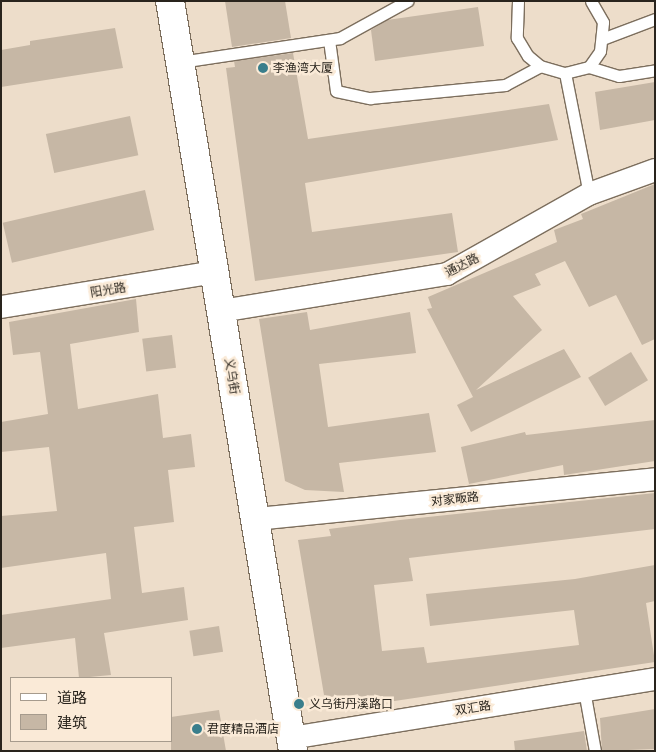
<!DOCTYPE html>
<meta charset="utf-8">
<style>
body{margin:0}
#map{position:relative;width:656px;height:752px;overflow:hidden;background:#edddca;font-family:"Open Sans","Noto Sans SC",sans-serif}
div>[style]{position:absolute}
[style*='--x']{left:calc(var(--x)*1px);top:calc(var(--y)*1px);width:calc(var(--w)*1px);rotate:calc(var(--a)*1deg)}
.building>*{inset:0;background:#c6b7a5;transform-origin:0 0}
.roads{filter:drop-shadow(1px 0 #7c6e5d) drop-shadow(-1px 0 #7c6e5d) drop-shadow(0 1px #7c6e5d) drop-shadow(0 -1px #7c6e5d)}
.lane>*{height:11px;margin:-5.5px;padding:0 5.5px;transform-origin:5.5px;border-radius:5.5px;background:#fff}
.street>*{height:22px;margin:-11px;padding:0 11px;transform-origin:11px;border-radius:11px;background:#fff}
.secondary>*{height:28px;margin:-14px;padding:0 14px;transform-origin:14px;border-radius:14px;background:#fff}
.dots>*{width:14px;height:14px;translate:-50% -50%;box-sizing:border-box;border:2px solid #faead7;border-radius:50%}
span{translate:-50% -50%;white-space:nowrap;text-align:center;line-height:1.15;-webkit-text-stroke:5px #faead7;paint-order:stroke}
.poi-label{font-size:12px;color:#29241d}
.left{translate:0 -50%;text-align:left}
.street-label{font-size:12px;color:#29241d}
.frame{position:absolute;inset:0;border:2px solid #29241d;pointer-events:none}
.legend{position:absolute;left:10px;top:677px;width:162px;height:65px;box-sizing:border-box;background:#faead7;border:1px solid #a69b8d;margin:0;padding:6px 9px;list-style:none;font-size:15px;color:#29241d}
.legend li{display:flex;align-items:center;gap:10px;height:25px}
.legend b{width:25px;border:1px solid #a69b8d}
</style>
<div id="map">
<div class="building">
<div style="clip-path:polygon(225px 1px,285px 1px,291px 38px,232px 47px)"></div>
<div style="clip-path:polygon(478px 7px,484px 46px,375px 61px,371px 30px,387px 20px)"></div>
<div style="clip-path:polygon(115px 28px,123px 68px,1px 87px,1px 50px,30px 45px,30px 41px)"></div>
<div style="clip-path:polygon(293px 53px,308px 139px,549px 104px,558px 140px,305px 183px,312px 232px,452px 213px,458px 252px,255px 281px,226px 68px,235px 67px,234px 61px)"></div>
<div style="clip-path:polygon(655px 82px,655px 120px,600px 130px,595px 92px)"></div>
<div style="left:130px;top:116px;width:40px;height:86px;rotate:78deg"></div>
<div style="clip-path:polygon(655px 184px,655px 339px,642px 345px,616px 295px,589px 307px,565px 261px,535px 274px,541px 285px,513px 296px,542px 330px,476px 390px,564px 349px,581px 377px,471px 432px,457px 405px,473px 397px,427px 309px,432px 308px,428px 297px,557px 242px,554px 230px,583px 219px,581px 214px)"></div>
<div style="left:145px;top:190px;width:41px;height:146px;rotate:77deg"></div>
<div style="clip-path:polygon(136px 299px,139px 332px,70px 344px,78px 409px,158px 394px,163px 438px,191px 434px,195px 467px,168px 470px,174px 522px,134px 527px,142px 593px,184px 587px,188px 620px,104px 633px,111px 675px,79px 678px,75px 638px,1px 648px,1px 615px,111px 599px,106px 553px,1px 568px,1px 516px,57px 511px,49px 447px,1px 452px,1px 422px,48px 414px,40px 352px,13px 355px,9px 322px)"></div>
<div style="clip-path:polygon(307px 312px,310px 330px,410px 312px,416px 353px,319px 364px,328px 427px,429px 413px,436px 452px,339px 463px,344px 492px,305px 490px,285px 481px,259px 319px)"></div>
<div style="left:172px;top:335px;width:33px;height:30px;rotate:83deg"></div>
<div style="left:631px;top:352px;width:33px;height:50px;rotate:59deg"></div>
<div style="clip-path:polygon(655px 420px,655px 461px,564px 475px,563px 465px,469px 484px,461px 447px,525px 432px,526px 435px)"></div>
<div style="clip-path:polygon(655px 493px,655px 529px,409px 558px,413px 581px,374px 585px,382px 651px,424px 647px,427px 663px,579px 645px,574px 610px,430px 626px,426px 594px,575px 579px,655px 565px,655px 601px,646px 603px,655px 662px,361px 706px,358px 694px,325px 701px,298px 540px,331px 536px,329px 529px,400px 520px)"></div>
<div style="left:219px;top:626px;width:26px;height:30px;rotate:81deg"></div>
<div style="clip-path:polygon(655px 709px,655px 749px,602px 751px,600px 718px)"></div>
<div style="clip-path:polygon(219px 710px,226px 751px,171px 751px,171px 717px)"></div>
<div style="clip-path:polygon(584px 731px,587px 751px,515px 751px,514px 741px)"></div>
</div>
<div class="roads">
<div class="lane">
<div style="--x:518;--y:1;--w:37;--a:92"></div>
<div style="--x:517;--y:38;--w:21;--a:59"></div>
<div style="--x:528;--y:56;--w:16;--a:40"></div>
<div style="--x:540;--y:66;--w:26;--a:16"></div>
<div style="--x:565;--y:73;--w:25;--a:-14"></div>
<div style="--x:589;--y:67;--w:19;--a:-55"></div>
<div style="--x:600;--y:51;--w:29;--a:-84"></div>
<div style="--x:603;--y:22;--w:24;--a:-120"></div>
<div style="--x:602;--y:39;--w:57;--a:-20.7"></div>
<div style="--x:329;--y:40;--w:51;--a:82.2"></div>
<div style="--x:336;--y:91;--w:35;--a:12"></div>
<div style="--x:370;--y:98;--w:136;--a:-5.5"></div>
<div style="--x:505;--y:85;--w:40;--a:-28"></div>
<div style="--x:180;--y:62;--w:162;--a:-8.5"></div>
<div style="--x:340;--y:38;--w:77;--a:-28.9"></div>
<div style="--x:589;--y:67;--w:31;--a:17"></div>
<div style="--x:619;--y:76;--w:36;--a:-9"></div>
<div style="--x:565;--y:73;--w:123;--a:78.8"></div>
<div style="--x:584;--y:690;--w:62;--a:79.8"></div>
</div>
<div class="street">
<div style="--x:1;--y:307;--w:216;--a:-9.3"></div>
<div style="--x:221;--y:311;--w:229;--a:-9.3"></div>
<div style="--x:447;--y:274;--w:163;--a:-29.4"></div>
<div style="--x:589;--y:194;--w:70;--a:-20"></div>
<div style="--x:256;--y:519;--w:401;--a:-5.7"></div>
<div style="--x:291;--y:738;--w:369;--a:-9.2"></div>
</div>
<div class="secondary">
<div style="--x:170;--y:1;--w:760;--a:80.69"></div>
</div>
</div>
<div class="dots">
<div style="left:263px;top:68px;background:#397e8c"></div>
<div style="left:299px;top:704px;background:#397e8c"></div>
<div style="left:197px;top:729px;background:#397e8c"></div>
</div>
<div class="poi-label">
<span class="left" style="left:273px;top:68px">李渔湾大厦</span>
<span class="left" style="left:309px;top:704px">义乌街丹溪路口</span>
<span class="left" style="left:207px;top:729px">君度精品酒店</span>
</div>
<div class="street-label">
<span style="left:462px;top:265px;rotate:-27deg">通达路</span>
<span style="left:108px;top:290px;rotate:-9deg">阳光路</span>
<span style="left:232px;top:376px;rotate:81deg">义乌街</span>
<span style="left:455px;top:499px;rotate:-6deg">对家畈路</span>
<span style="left:473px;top:708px;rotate:-9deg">双汇路</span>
</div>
<div class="frame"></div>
<ul class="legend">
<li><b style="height:6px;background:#fff"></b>道路</li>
<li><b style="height:14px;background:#c6b7a5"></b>建筑</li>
</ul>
</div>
